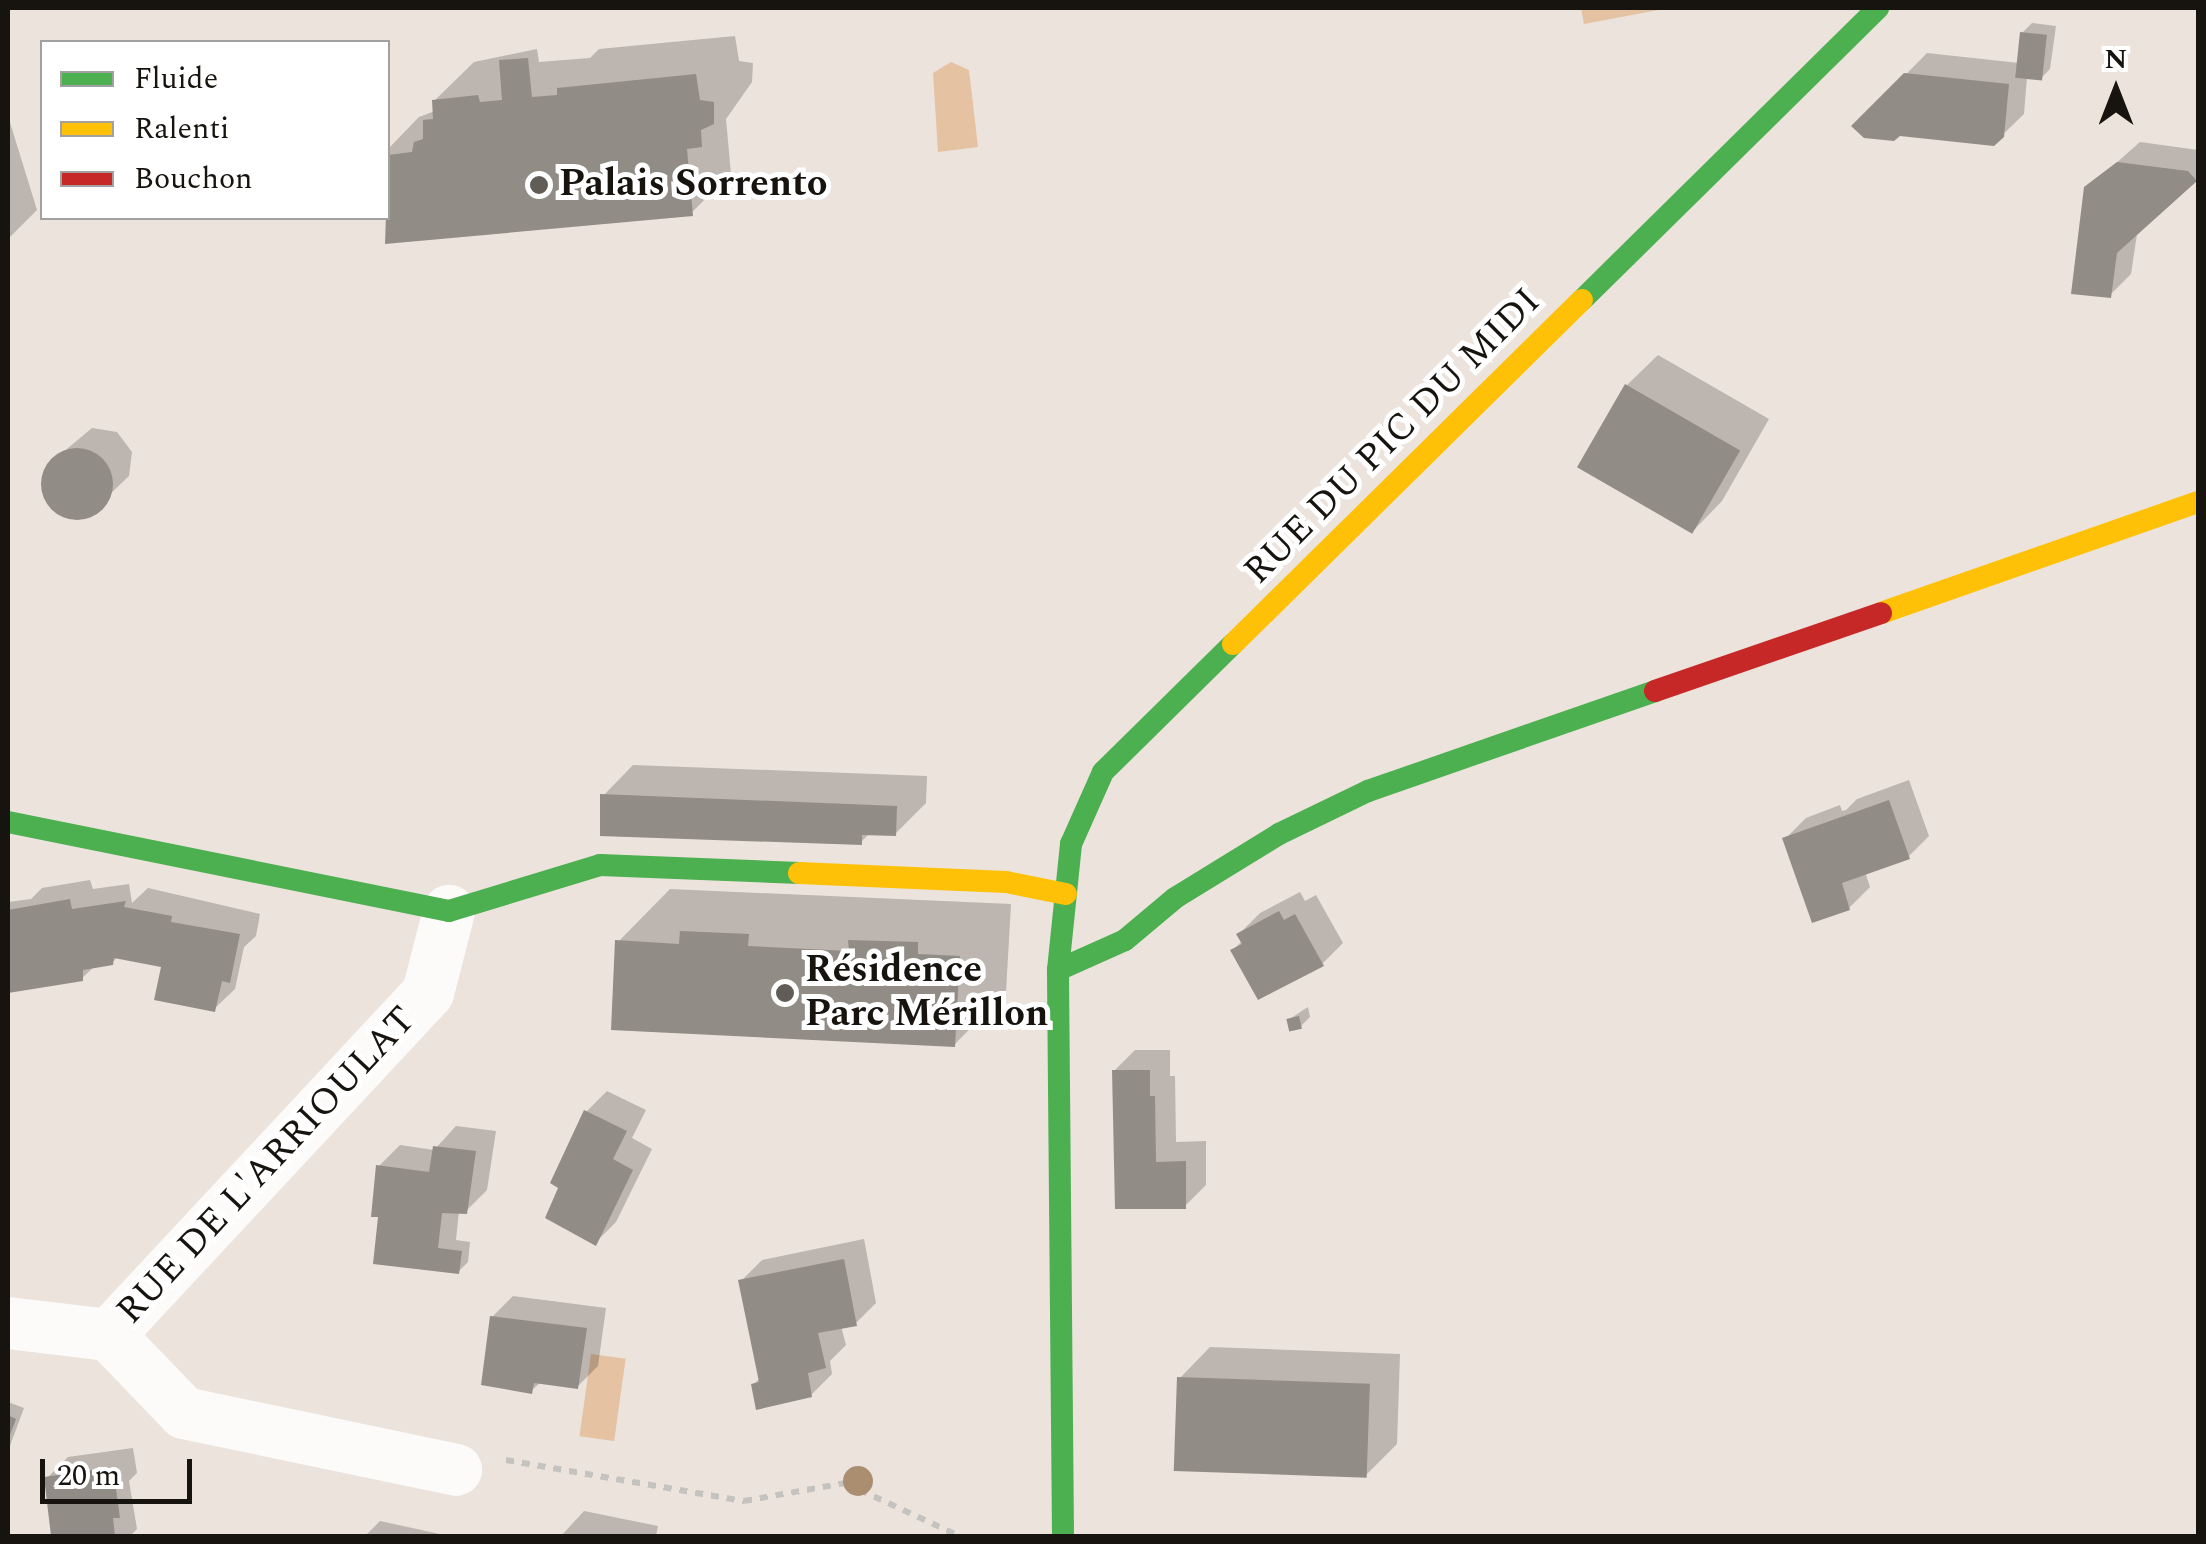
<!DOCTYPE html>
<meta charset="utf-8">
<style>
body{margin:0}
#map{position:relative;width:2206px;height:1544px;overflow:hidden;background:#ebe3dc;font-family:Spectral,serif}
div>[style]{position:absolute}
[style*='--x']{left:calc(var(--x)*1px);top:calc(var(--y)*1px);width:calc(var(--w)*1px);rotate:calc(var(--a)*1deg)}
.water>*{inset:0;background:#e5c2a1;transform-origin:0 0}
.shadow>*{inset:0;background:#0003}
.building>*{inset:0;background:#918c86;transform-origin:0 0}
.round{border-radius:50%}
.path>*{height:6px;margin-top:-3px;transform-origin:0;background:repeating-linear-gradient(90deg,#c5c3c0 0 8px,transparent 0 16px)}
.street>*{height:52px;margin:-26px;padding:0 26px;transform-origin:26px;border-radius:26px;background:#fcfbfa}
.fast>*{height:22px;margin:-11px;padding:0 11px;transform-origin:11px;border-radius:11px;background:#4caf50}
.slow>*{height:22px;margin:-11px;padding:0 11px;transform-origin:11px;border-radius:11px;background:#ffc107}
.jam>*{height:22px;margin:-11px;padding:0 11px;transform-origin:11px;border-radius:11px;background:#c62828}
.trees>*{width:30px;height:30px;margin:-15px;border-radius:50%;background:#aa8e6f}
.dots>*{width:28px;height:28px;translate:-50% -50%;box-sizing:border-box;border:5px solid #fff;border-radius:50%}
span{translate:-50% -50%;white-space:nowrap;text-align:center;line-height:1.15;-webkit-text-stroke:10px #fff;paint-order:stroke}
.poi-label{font-size:38px;color:#17130e;font-weight:700}
.left{translate:0 -50%;text-align:left}
.street-label{font-size:38px;color:#17130e}
.frame{position:absolute;inset:0;border:10px solid #17130e;pointer-events:none}
.legend{position:absolute;left:40px;top:40px;width:350px;height:180px;box-sizing:border-box;background:#fff;border:2px solid #a2a19f;margin:0;padding:12px 18px;list-style:none;font-size:30px;color:#17130e}
.legend li{display:flex;align-items:center;gap:20px;height:50px}
.legend b{width:50px;border:2px solid #a2a19f}
.north{position:absolute;left:2066px;top:40px;width:100px;height:100px;-webkit-text-stroke:8px #fff;paint-order:stroke;rotate:0deg;font-size:28px;font-weight:700;line-height:40px;text-align:center;color:#17130e}
.north::after{content:'';display:block;margin:auto;width:35px;height:45px;background:#17130e;clip-path:polygon(50% 0,100% 100%,50% 72%,0 100%)}
.scale{position:absolute;left:40px;top:1459px;width:152px;height:45px;box-sizing:border-box;border:5px solid #17130e;border-top:0;padding-left:12px;font-size:30px;line-height:35px;white-space:nowrap;color:#17130e;-webkit-text-stroke:8px #fff;paint-order:stroke}
</style>
<div id="map">
<div class="water">
<div style="clip-path:polygon(1581px 8px,1669px 8px,1584px 24px)"></div>
<div style="clip-path:polygon(951px 62px,969px 70px,978px 147px,938px 152px,933px 73px)"></div>
<div style="left:591px;top:1354px;width:35px;height:83px;rotate:8deg"></div>
</div>
<div class="shadow">
<div style="clip-path:polygon(2032px 23px,2056px 26px,2050px 69px,2040px 79px,2027px 77px,2024px 114px,1993px 144px,1855px 126px,1927px 53px,2019px 63px,2022px 33px)"></div>
<div style="clip-path:polygon(735px 36px,739px 61px,753px 63px,752px 82px,726px 119px,731px 174px,691px 213px,387px 241px,388px 149px,419px 117px,435px 111px,434px 101px,474px 62px,537px 49px,539px 62px,590px 58px,599px 49px)"></div>
<div style="clip-path:polygon(8px 116px,37px 210px,8px 239px)"></div>
<div style="clip-path:polygon(2140px 142px,2198px 150px,2198px 177px,2137px 234px,2131px 274px,2110px 295px,2087px 189px)"></div>
<div style="clip-path:polygon(1658px 355px,1769px 419px,1722px 501px,1692px 532px,1627px 385px)"></div>
<div style="clip-path:polygon(92px 428px,117px 432px,132px 452px,129px 476px,88px 515px,71px 517px,56px 511px,43px 489px,49px 464px)"></div>
<div style="clip-path:polygon(633px 765px,927px 776px,926px 803px,895px 834px,870px 833px,861px 842px,603px 796px)"></div>
<div style="clip-path:polygon(1909px 780px,1929px 836px,1908px 857px,1865px 872px,1870px 887px,1849px 908px,1785px 839px,1806px 818px,1840px 805px,1842px 811px,1846px 810px,1857px 799px)"></div>
<div style="clip-path:polygon(90px 880px,93px 889px,129px 884px,132px 903px,148px 888px,260px 914px,256px 936px,244px 947px,235px 989px,214px 1009px,164px 965px,118px 957px,111px 963px,95px 966px,81px 979px,8px 991px,8px 902px,31px 899px,42px 888px)"></div>
<div style="clip-path:polygon(670px 889px,1011px 904px,1006px 992px,954px 1045px,618px 942px)"></div>
<div style="clip-path:polygon(1300px 892px,1305px 901px,1316px 895px,1343px 943px,1322px 964px,1233px 950px,1243px 940px,1239px 934px,1260px 913px)"></div>
<div style="clip-path:polygon(1308px 1007px,1310px 1017px,1300px 1027px,1288px 1020px)"></div>
<div style="clip-path:polygon(1135px 1050px,1170px 1050px,1170px 1076px,1175px 1076px,1176px 1142px,1206px 1141px,1206px 1185px,1185px 1206px,1118px 1206px,1114px 1071px)"></div>
<div style="clip-path:polygon(607px 1091px,646px 1110px,632px 1138px,652px 1149px,616px 1222px,595px 1243px,586px 1112px)"></div>
<div style="clip-path:polygon(456px 1126px,496px 1131px,487px 1190px,466px 1211px,459px 1211px,456px 1240px,470px 1242px,468px 1262px,458px 1272px,382px 1210px,379px 1166px,400px 1145px,434px 1150px)"></div>
<div style="clip-path:polygon(864px 1239px,876px 1303px,855px 1324px,841px 1326px,846px 1345px,830px 1361px,832px 1374px,811px 1395px,753px 1385px,760px 1378px,741px 1281px,762px 1260px)"></div>
<div style="clip-path:polygon(513px 1296px,606px 1308px,598px 1366px,577px 1387px,542px 1381px,531px 1391px,492px 1317px)"></div>
<div style="clip-path:polygon(1210px 1347px,1400px 1354px,1397px 1444px,1366px 1475px,1180px 1378px)"></div>
<div style="clip-path:polygon(8px 1402px,24px 1408px,8px 1451px)"></div>
<div style="clip-path:polygon(133px 1448px,137px 1473px,129px 1481px,137px 1529px,130px 1536px,54px 1536px,47px 1478px,68px 1457px)"></div>
<div style="clip-path:polygon(584px 1511px,658px 1526px,656px 1536px,561px 1536px)"></div>
<div style="clip-path:polygon(380px 1521px,449px 1536px,365px 1536px)"></div>
</div>
<div class="building">
<div style="left:2020px;top:32px;width:27px;height:46px;rotate:6deg"></div>
<div style="clip-path:polygon(528px 58px,532px 97px,557px 95px,557px 88px,696px 74px,700px 100px,714px 102px,714px 124px,701px 130px,702px 147px,687px 149px,693px 216px,385px 244px,388px 155px,412px 152px,414px 142px,423px 139px,423px 120px,433px 119px,432px 100px,478px 95px,480px 102px,502px 100px,499px 60px)"></div>
<div style="clip-path:polygon(1904px 73px,2009px 84px,2004px 137px,1994px 146px,1900px 136px,1894px 141px,1864px 138px,1851px 126px)"></div>
<div style="clip-path:polygon(2117px 162px,2188px 171px,2197px 181px,2117px 253px,2111px 298px,2071px 294px,2084px 187px)"></div>
<div style="left:1625px;top:384px;width:133px;height:96px;rotate:30deg"></div>
<div class="round" style="left:41px;top:448px;width:72px;height:72px"></div>
<div style="clip-path:polygon(600px 794px,897px 806px,896px 836px,862px 835px,862px 845px,600px 836px)"></div>
<div style="clip-path:polygon(1889px 800px,1910px 859px,1842px 883px,1850px 910px,1812px 923px,1782px 838px)"></div>
<div style="clip-path:polygon(70px 899px,72px 909px,126px 901px,124px 907px,172px 916px,171px 922px,240px 934px,230px 983px,222px 981px,215px 1012px,154px 1000px,161px 967px,114px 958px,113px 965px,83px 970px,83px 981px,8px 993px,8px 910px)"></div>
<div style="clip-path:polygon(1279px 911px,1284px 920px,1295px 914px,1324px 966px,1258px 1000px,1230px 950px,1242px 944px,1236px 934px)"></div>
<div style="clip-path:polygon(680px 931px,749px 934px,748px 946px,849px 951px,848px 940px,918px 942px,918px 954px,960px 956px,955px 1047px,611px 1030px,615px 940px,679px 944px)"></div>
<div style="left:1299px;top:1016px;width:13px;height:13px;rotate:77deg"></div>
<div style="clip-path:polygon(1112px 1070px,1150px 1070px,1150px 1096px,1155px 1096px,1156px 1162px,1186px 1161px,1186px 1209px,1115px 1209px)"></div>
<div style="clip-path:polygon(584px 1110px,627px 1131px,613px 1159px,633px 1170px,596px 1246px,545px 1218px,558px 1188px,550px 1183px)"></div>
<div style="clip-path:polygon(433px 1146px,476px 1151px,467px 1214px,442px 1213px,438px 1248px,462px 1251px,459px 1274px,373px 1264px,378px 1217px,371px 1217px,376px 1165px,429px 1172px)"></div>
<div style="clip-path:polygon(844px 1259px,857px 1326px,818px 1333px,826px 1368px,808px 1373px,812px 1397px,756px 1410px,751px 1384px,759px 1382px,738px 1280px)"></div>
<div style="clip-path:polygon(490px 1316px,587px 1328px,578px 1389px,534px 1383px,532px 1394px,481px 1385px)"></div>
<div style="left:1177px;top:1377px;width:193px;height:94px;rotate:2deg"></div>
<div style="clip-path:polygon(8px 1415px,16px 1419px,8px 1440px)"></div>
<div style="clip-path:polygon(113px 1467px,120px 1518px,113px 1518px,115px 1536px,51px 1536px,44px 1477px)"></div>
</div>
<div class="path">
<div style="--x:506;--y:1460;--w:242;--a:9.8"></div>
<div style="--x:744;--y:1501;--w:103;--a:-10.1"></div>
<div style="--x:845;--y:1483;--w:126;--a:24.9"></div>
</div>
<div class="street">
<div style="--x:8;--y:1323;--w:102;--a:6.8"></div>
<div style="--x:109;--y:1335;--w:468;--a:-47"></div>
<div style="--x:428;--y:993;--w:85;--a:-75.6"></div>
<div style="--x:109;--y:1335;--w:108;--a:46.1"></div>
<div style="--x:184;--y:1413;--w:278;--a:11.8"></div>
</div>
<div class="fast">
<div style="--x:1582;--y:300;--w:416;--a:-44.6"></div>
<div style="--x:8;--y:822;--w:450;--a:11.4"></div>
<div style="--x:449;--y:911;--w:158;--a:-16.9"></div>
<div style="--x:600;--y:865;--w:199;--a:2.3"></div>
<div style="--x:1058;--y:970;--w:73;--a:-24.1"></div>
<div style="--x:1125;--y:940;--w:65;--a:-40"></div>
<div style="--x:1175;--y:898;--w:122;--a:-31.6"></div>
<div style="--x:1279;--y:834;--w:99;--a:-25.8"></div>
<div style="--x:1368;--y:791;--w:304;--a:-19.2"></div>
<div style="--x:1063;--y:1536;--w:566;--a:-90.51"></div>
<div style="--x:1058;--y:970;--w:127;--a:-84.1"></div>
<div style="--x:1071;--y:844;--w:79;--a:-66"></div>
<div style="--x:1103;--y:772;--w:182;--a:-44.6"></div>
</div>
<div class="slow">
<div style="--x:1881;--y:613;--w:336;--a:-19.3"></div>
<div style="--x:1233;--y:644;--w:490;--a:-44.6"></div>
<div style="--x:799;--y:873;--w:207;--a:2.5"></div>
<div style="--x:1006;--y:882;--w:61;--a:11.3"></div>
</div>
<div class="jam">
<div style="--x:1655;--y:691;--w:239;--a:-19"></div>
</div>
<div class="trees">
<div style="left:858px;top:1481px"></div>
</div>
<div class="dots">
<div style="left:539px;top:185px;background:#615c56"></div>
<div style="left:785px;top:993px;background:#615c56"></div>
</div>
<div class="poi-label">
<span class="left" style="left:559px;top:185px">Palais Sorrento</span>
<span class="left" style="left:805px;top:993px">Résidence<br>Parc Mérillon</span>
</div>
<div class="street-label">
<span style="left:1393px;top:437px;rotate:-45deg">RUE DU PIC DU MIDI</span>
<span style="left:267px;top:1166px;rotate:-47deg">RUE DE L'ARRIOULAT</span>
</div>
<div class="frame"></div>
<ul class="legend">
<li><b style="height:12px;background:#4caf50"></b>Fluide</li>
<li><b style="height:12px;background:#ffc107"></b>Ralenti</li>
<li><b style="height:12px;background:#c62828"></b>Bouchon</li>
</ul>
<div class="north">N</div>
<div class="scale">20 m</div>
</div>
